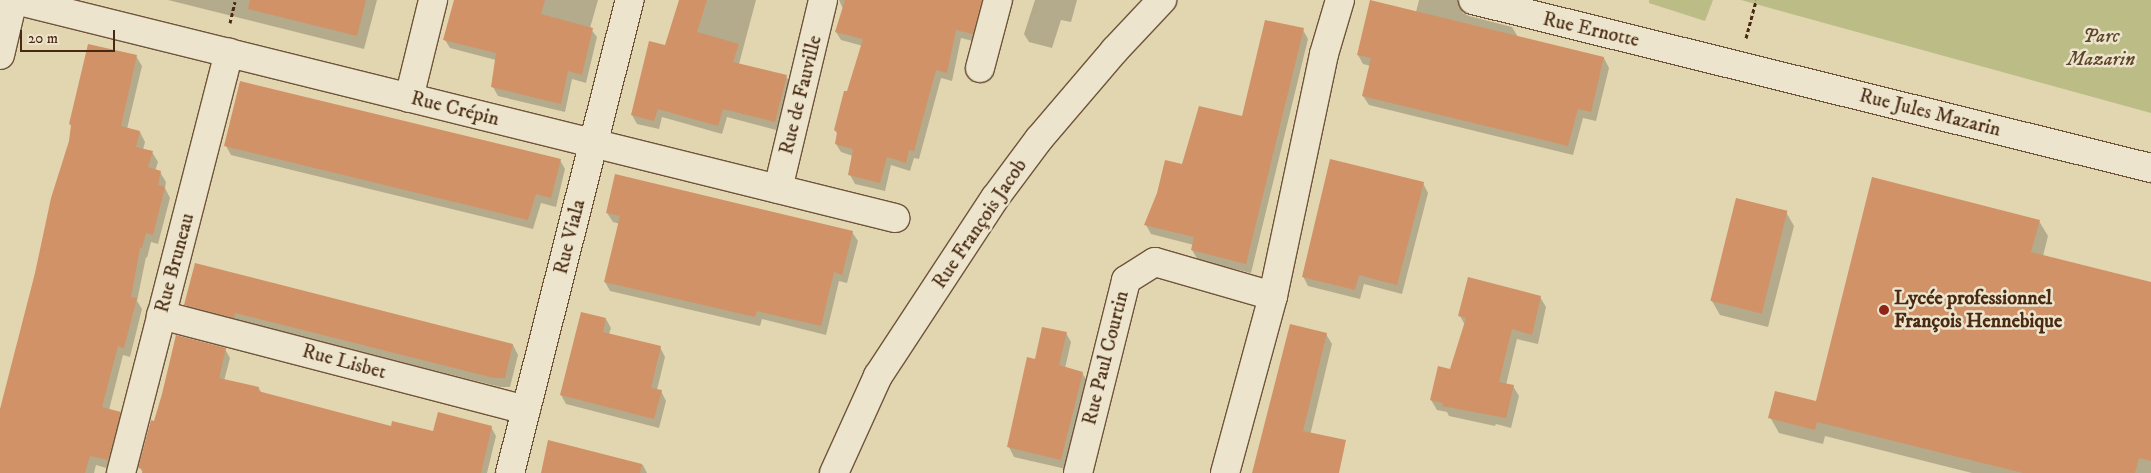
<!DOCTYPE html>
<meta charset="utf-8">
<style>
body{margin:0}
#map{position:relative;width:2151px;height:473px;overflow:hidden;background:#e2d6b1;font-family:"IM FELL DW Pica",serif}
div>[style]{position:absolute}
[style*='--x']{left:calc(var(--x)*1px);top:calc(var(--y)*1px);width:calc(var(--w)*1px);rotate:calc(var(--a)*1deg)}
.green>*{inset:0;background:#bbbc86}
.shadow>*{inset:0;background:#0003}
.building>*{inset:0;background:#d19268;transform-origin:0 0}
.path>*{height:3px;margin-top:-1.5px;transform-origin:0;background:repeating-linear-gradient(90deg,#492912 0 4px,transparent 0 6.5px)}
.roads{filter:drop-shadow(1px 0 #6f543a) drop-shadow(-1px 0 #6f543a) drop-shadow(0 1px #6f543a) drop-shadow(0 -1px #6f543a)}
.minor>*{height:28px;margin:-14px;padding:0 14px;transform-origin:14px;border-radius:14px;background:#ece4cc}
.dots>*{width:14px;height:14px;translate:-50% -50%;box-sizing:border-box;border:2px solid #ece4cc;border-radius:50%}
span{translate:-50% -50%;white-space:nowrap;text-align:center;line-height:1.15;-webkit-text-stroke:5px #ece4cc;paint-order:stroke}
.street-label{font-size:20px;color:#492912}
.park-label{font-size:20px;color:#604629;font-style:italic}
.poi-label{font-size:20px;color:#492912;font-weight:700}
.left{translate:0 -50%;text-align:left}
.scale{position:absolute;left:20px;top:30px;width:95px;height:22px;box-sizing:border-box;border:2px solid #492912;border-top:0;padding-left:6px;font-size:15px;line-height:18px;white-space:nowrap;color:#492912;-webkit-text-stroke:4px #ece4cc;paint-order:stroke}
</style>
<div id="map">
<div class="green">
<div style="clip-path:polygon(1649px 0,1713px 0,1705px 21px,1649px 3px)"></div>
<div style="clip-path:polygon(1741px 0,2151px 0,2151px 113px)"></div>
</div>
<div class="shadow">
<div style="clip-path:polygon(168px 0,377px 0,364px 49px)"></div>
<div style="clip-path:polygon(456px 0,598px 0,590px 28px,597px 37px,586px 83px,572px 79px,565px 112px,498px 96px,493px 87px,496px 60px,450px 48px,445px 40px)"></div>
<div style="clip-path:polygon(680px 0,756px 0,739px 64px,786px 76px,791px 85px,780px 131px,727px 117px,722px 134px,662px 117px,659px 129px,637px 124px,632px 115px,666px 47px)"></div>
<div style="clip-path:polygon(839px 0,990px 0,977px 42px,961px 38px,952px 81px,941px 78px,919px 159px,914px 158px,910px 171px,891px 165px,885px 191px,855px 184px,850px 175px,853px 156px,841px 152px,836px 144px,838px 135px,835px 130px,863px 46px,841px 40px,836px 32px,843px 9px)"></div>
<div style="clip-path:polygon(1035px 0,1077px 0,1071px 22px,1061px 20px,1052px 48px,1029px 42px,1024px 34px)"></div>
<div style="clip-path:polygon(1419px 0,1466px 0,1462px 7px,1463px 13px,1469px 16px,1512px 27px,1518px 37px,1604px 58px,1609px 68px,1596px 121px,1583px 118px,1573px 155px,1369px 105px,1363px 96px,1371px 66px,1363px 64px,1358px 55px,1416px 12px)"></div>
<div style="clip-path:polygon(1303px 30px,1308px 39px,1251px 273px,1198px 260px,1192px 250px,1194px 245px,1151px 234px,1146px 225px,1183px 165px,1243px 118px)"></div>
<div style="clip-path:polygon(136px 56px,142px 66px,127px 129px,140px 132px,145px 142px,143px 150px,152px 152px,158px 162px,155px 171px,160px 172px,166px 182px,165px 188px,170px 198px,158px 244px,151px 242px,147px 258px,146px 257px,137px 301px,142px 309px,130px 357px,123px 355px,109px 410px,120px 413px,125px 423px,113px 470px,96px 465px,94px 473px,0 473px,0 416px,70px 141px,72px 127px,70px 124px)"></div>
<div style="clip-path:polygon(226px 146px,560px 160px,565px 169px,556px 207px,541px 203px,533px 229px,231px 155px)"></div>
<div style="clip-path:polygon(1423px 183px,1428px 193px,1402px 294px,1364px 284px,1360px 299px,1308px 286px,1303px 276px)"></div>
<div style="clip-path:polygon(1786px 212px,1794px 226px,1768px 327px,1720px 315px,1712px 301px)"></div>
<div style="clip-path:polygon(607px 213px,852px 232px,858px 241px,847px 283px,839px 281px,826px 335px,762px 319px,760px 326px,610px 291px,605px 282px,620px 224px,613px 222px)"></div>
<div style="clip-path:polygon(2039px 221px,2048px 236px,2043px 256px,2151px 283px,2151px 473px,1972px 473px,1825px 436px,1823px 444px,1779px 433px,1770px 417px,1817px 403px)"></div>
<div style="clip-path:polygon(1540px 297px,1546px 307px,1538px 344px,1517px 339px,1506px 385px,1513px 386px,1519px 396px,1511px 428px,1496px 424px,1495px 426px,1449px 416px,1447px 412px,1437px 410px,1431px 400px,1451px 370px,1465px 325px,1460px 316px)"></div>
<div style="clip-path:polygon(186px 305px,513px 345px,518px 355px,510px 387px,500px 387px,240px 322px,191px 315px)"></div>
<div style="clip-path:polygon(606px 319px,611px 328px,609px 334px,660px 347px,665px 357px,657px 390px,661px 391px,666px 401px,659px 428px,566px 404px,561px 395px)"></div>
<div style="clip-path:polygon(1066px 333px,1071px 342px,1065px 368px,1082px 373px,1088px 382px,1066px 469px,1014px 457px,1009px 447px,1036px 361px)"></div>
<div style="clip-path:polygon(1326px 334px,1332px 344px,1301px 473px,1254px 473px)"></div>
<div style="clip-path:polygon(225px 349px,230px 358px,224px 381px,259px 388px,262px 394px,392px 427px,434px 433px,491px 427px,496px 436px,487px 473px,143px 473px,140px 468px,155px 422px)"></div>
<div style="clip-path:polygon(549px 442px,643px 465px,647px 473px,542px 473px)"></div>
</div>
<div class="building">
<div style="clip-path:polygon(250px 0,366px 0,357px 36px,248px 9px)"></div>
<div style="clip-path:polygon(454px 0,545px 0,541px 14px,593px 28px,582px 75px,568px 71px,561px 104px,491px 87px,496px 53px,443px 40px)"></div>
<div style="clip-path:polygon(679px 0,707px 0,697px 32px,739px 44px,733px 62px,787px 75px,775px 122px,723px 109px,718px 126px,658px 109px,654px 121px,631px 115px,649px 41px,665px 45px)"></div>
<div style="clip-path:polygon(845px 0,982px 0,973px 34px,956px 30px,947px 73px,936px 70px,914px 151px,909px 150px,906px 163px,887px 157px,880px 183px,848px 175px,853px 149px,835px 144px,837px 132px,834px 130px,844px 91px,847px 91px,863px 39px,835px 32px)"></div>
<div style="clip-path:polygon(1370px 0,1604px 57px,1591px 112px,1578px 109px,1568px 146px,1362px 96px,1371px 58px,1357px 55px)"></div>
<div style="clip-path:polygon(1265px 20px,1304px 28px,1246px 264px,1191px 250px,1194px 237px,1144px 225px,1157px 193px,1165px 160px,1182px 164px,1199px 106px,1242px 116px)"></div>
<div style="clip-path:polygon(88px 44px,137px 55px,121px 126px,140px 131px,136px 147px,153px 151px,148px 167px,161px 171px,158px 185px,165px 187px,153px 235px,146px 233px,142px 248px,140px 248px,131px 297px,137px 298px,124px 348px,118px 346px,102px 407px,121px 412px,108px 460px,90px 456px,85px 473px,0 473px,0 409px,35px 273px,51px 198px,69px 141px,71px 125px,69px 124px)"></div>
<div style="clip-path:polygon(240px 81px,561px 159px,551px 198px,536px 194px,528px 220px,224px 146px)"></div>
<div style="clip-path:polygon(1330px 159px,1424px 182px,1397px 285px,1359px 275px,1355px 290px,1302px 277px)"></div>
<div style="clip-path:polygon(615px 174px,853px 231px,842px 275px,834px 272px,821px 326px,757px 311px,755px 317px,604px 282px,620px 216px,606px 213px)"></div>
<div style="clip-path:polygon(1872px 177px,2040px 220px,2031px 252px,2151px 282px,2151px 461px,2139px 458px,2135px 473px,2023px 473px,1817px 422px,1815px 430px,1768px 418px,1775px 391px,1816px 401px)"></div>
<div style="left:1736px;top:198px;width:53px;height:106px;rotate:14deg"></div>
<div style="clip-path:polygon(195px 263px,513px 344px,505px 378px,494px 378px,235px 313px,234px 318px,184px 305px)"></div>
<div style="clip-path:polygon(1468px 277px,1541px 296px,1532px 335px,1512px 329px,1499px 382px,1514px 385px,1506px 418px,1442px 406px,1443px 403px,1430px 400px,1438px 366px,1450px 369px,1466px 318px,1458px 316px)"></div>
<div style="clip-path:polygon(581px 312px,606px 318px,603px 332px,661px 346px,651px 388px,662px 390px,654px 419px,560px 395px)"></div>
<div style="clip-path:polygon(1290px 324px,1327px 333px,1303px 431px,1346px 440px,1339px 473px,1252px 473px)"></div>
<div style="clip-path:polygon(1042px 327px,1067px 332px,1059px 365px,1083px 372px,1061px 460px,1007px 447px,1027px 357px,1035px 359px)"></div>
<div style="clip-path:polygon(176px 335px,226px 348px,219px 378px,259px 387px,258px 391px,391px 426px,392px 421px,433px 431px,438px 412px,492px 426px,481px 473px,142px 473px,143px 469px,138px 468px,151px 420px,154px 421px,162px 394px)"></div>
<div style="clip-path:polygon(548px 440px,642px 464px,640px 473px,541px 473px)"></div>
</div>
<div class="path">
<div style="--x:230;--y:23;--w:22;--a:-77"></div>
<div style="--x:1746;--y:38;--w:39;--a:-75"></div>
</div>
<div class="roads">
<div class="minor">
<div style="--x:15;--y:0;--w:907;--a:13.91"></div>
<div style="--x:1473;--y:0;--w:699;--a:13.92"></div>
<div style="--x:0;--y:55;--w:57;--a:-76.7"></div>
<div style="--x:980;--y:68;--w:70;--a:-75.2"></div>
<div style="--x:409;--y:98;--w:101;--a:-76.2"></div>
<div style="--x:778;--y:189;--w:194;--a:-76.6"></div>
<div style="--x:161;--y:315;--w:377;--a:14.6"></div>
<div style="--x:121;--y:473;--w:434;--a:-75.6"></div>
<div style="--x:510;--y:473;--w:488;--a:-75.8"></div>
<div style="--x:834;--y:473;--w:107;--a:-65.6"></div>
<div style="--x:878;--y:376;--w:213;--a:-56.7"></div>
<div style="--x:995;--y:198;--w:74;--a:-53.3"></div>
<div style="--x:1039;--y:139;--w:117;--a:-49.5"></div>
<div style="--x:1115;--y:50;--w:69;--a:-46.8"></div>
<div style="--x:1078;--y:473;--w:199;--a:-76"></div>
<div style="--x:1126;--y:280;--w:34;--a:-32"></div>
<div style="--x:1155;--y:262;--w:123;--a:16.1"></div>
<div style="--x:1225;--y:473;--w:183;--a:-74.8"></div>
<div style="--x:1273;--y:296;--w:247;--a:-78.1"></div>
<div style="--x:1324;--y:54;--w:56;--a:-73.5"></div>
</div>
</div>
<div class="dots">
<div style="left:1884px;top:310px;background:#8f2418"></div>
</div>
<div class="street-label">
<span style="left:1591px;top:30px;rotate:13deg">Rue Ernotte</span>
<span style="left:801px;top:95px;rotate:-76deg">Rue de Fauville</span>
<span style="left:455px;top:109px;rotate:14deg">Rue Crépin</span>
<span style="left:1930px;top:113px;rotate:14deg">Rue Jules Mazarin</span>
<span style="left:980px;top:224px;rotate:-56deg">Rue François Jacob</span>
<span style="left:570px;top:237px;rotate:-76deg">Rue Viala</span>
<span style="left:175px;top:263px;rotate:-75deg">Rue Bruneau</span>
<span style="left:1106px;top:358px;rotate:-76deg">Rue Paul Courtin</span>
<span style="left:344px;top:362px;rotate:15deg">Rue Lisbet</span>
</div>
<div class="park-label">
<span style="left:2101px;top:48px">Parc<br>Mazarin</span>
</div>
<div class="poi-label">
<span class="left" style="left:1894px;top:310px">Lycée professionnel<br>François Hennebique</span>
</div>
<div class="scale">20 m</div>
</div>
